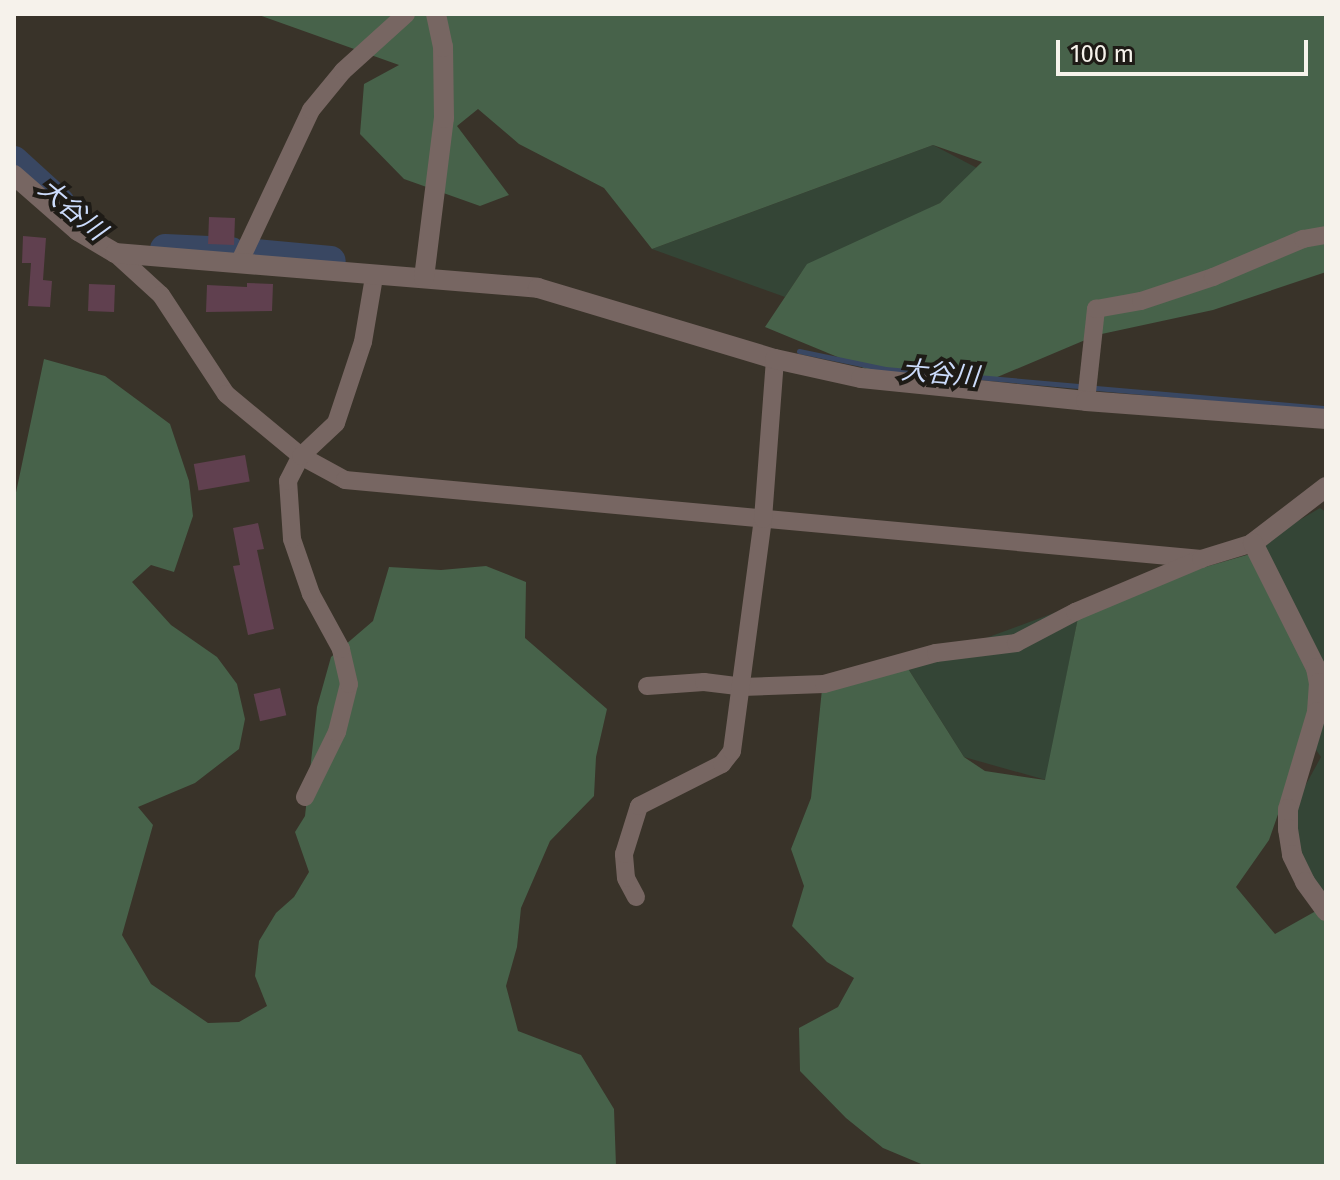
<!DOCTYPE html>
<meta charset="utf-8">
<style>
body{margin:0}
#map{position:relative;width:1340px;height:1180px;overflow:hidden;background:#393329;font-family:"Fira Sans","Noto Sans JP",sans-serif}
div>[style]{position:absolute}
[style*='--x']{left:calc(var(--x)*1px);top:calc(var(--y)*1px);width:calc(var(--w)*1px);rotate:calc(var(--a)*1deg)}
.green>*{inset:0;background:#344536}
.forest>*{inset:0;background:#47624a}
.stream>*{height:5px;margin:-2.5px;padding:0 2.5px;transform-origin:2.5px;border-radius:2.5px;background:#394762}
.river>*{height:30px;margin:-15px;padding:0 15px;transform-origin:15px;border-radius:15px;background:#394762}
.building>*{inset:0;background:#60404f;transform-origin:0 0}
.minor>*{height:18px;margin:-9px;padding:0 9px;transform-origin:9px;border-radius:9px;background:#776662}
.tertiary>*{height:20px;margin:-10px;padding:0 10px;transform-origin:10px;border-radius:10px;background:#776662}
span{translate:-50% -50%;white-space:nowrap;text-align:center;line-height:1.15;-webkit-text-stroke:8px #1e1b16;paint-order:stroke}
.water-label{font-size:26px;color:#ccdcfc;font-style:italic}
.frame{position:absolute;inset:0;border:16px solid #f6f2eb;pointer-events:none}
.scale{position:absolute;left:1056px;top:40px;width:252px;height:36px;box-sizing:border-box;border:4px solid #f6f2eb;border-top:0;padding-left:10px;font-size:24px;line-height:28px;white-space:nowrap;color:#f6f2eb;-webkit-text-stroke:6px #1e1b16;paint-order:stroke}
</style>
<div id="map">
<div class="green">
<div style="clip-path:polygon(933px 145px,977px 168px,940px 203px,801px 273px,785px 297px,652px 249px)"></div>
<div style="clip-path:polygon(1320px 508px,1326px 512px,1326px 911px,1305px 882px,1288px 817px,1321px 757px,1312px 744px,1262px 542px)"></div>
<div style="clip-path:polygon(1081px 603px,1046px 780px,964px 757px,907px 667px)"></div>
</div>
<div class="forest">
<div style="clip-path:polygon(256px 14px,1326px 14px,1326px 272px,1213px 310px,1097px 335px,995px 378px,869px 370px,765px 327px,807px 264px,940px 203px,982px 162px,933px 145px,652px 249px,604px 188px,519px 144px,478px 109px,457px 126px,509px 195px,480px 206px,404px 179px,360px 134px,364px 84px,399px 65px)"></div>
<div style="clip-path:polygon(44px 359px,105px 376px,170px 424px,189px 481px,193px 516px,174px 572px,151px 565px,132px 582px,171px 625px,217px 657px,237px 684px,245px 719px,239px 749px,195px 783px,138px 807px,153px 825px,122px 935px,151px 984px,208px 1023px,239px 1022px,267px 1006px,255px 976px,259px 941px,276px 913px,294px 897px,309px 872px,295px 832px,305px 816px,317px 707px,331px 657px,373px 621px,389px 567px,441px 570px,486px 566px,526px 582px,525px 638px,607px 709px,596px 757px,594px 796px,550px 841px,521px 908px,517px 947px,506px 986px,518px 1031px,581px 1055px,614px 1109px,616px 1166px,14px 1166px,14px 502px)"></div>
<div style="clip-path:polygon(1257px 552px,1321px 691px,1269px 840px,1236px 887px,1275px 934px,1323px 907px,1326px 911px,1326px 1166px,926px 1166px,883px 1148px,846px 1118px,800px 1071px,799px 1028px,838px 1007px,854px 978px,827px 962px,792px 926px,804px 886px,791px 849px,811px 798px,822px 689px,907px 667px,964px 757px,985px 771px,1045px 780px,1081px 603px)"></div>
</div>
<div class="stream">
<div style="--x:799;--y:351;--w:88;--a:11.8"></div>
<div style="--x:885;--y:369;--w:197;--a:5"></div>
<div style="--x:1096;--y:388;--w:231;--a:5"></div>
</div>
<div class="river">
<div style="--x:14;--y:161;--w:62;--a:42.4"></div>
<div style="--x:165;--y:249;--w:66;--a:2.6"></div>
<div style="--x:255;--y:254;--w:76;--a:5.3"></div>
</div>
<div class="building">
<div style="left:209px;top:217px;width:26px;height:27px;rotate:2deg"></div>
<div style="clip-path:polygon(23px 236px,46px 238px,43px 280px,52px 281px,50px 307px,28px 306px,31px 263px,22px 263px)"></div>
<div style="clip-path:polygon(247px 283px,273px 284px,272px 311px,206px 312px,207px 285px,247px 287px)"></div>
<div style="left:89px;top:284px;width:26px;height:27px;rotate:2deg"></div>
<div style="left:245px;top:455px;width:27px;height:52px;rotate:80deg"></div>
<div style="clip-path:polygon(258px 523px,264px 549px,257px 550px,274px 629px,248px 635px,233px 566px,240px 565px,233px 528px)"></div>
<div style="left:280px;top:688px;width:28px;height:27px;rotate:77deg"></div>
</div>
<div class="minor">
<div style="--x:115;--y:253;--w:62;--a:42.4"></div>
<div style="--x:161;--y:295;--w:118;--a:56.7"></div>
<div style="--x:226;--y:394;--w:97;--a:39.6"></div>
<div style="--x:301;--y:456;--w:50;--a:28.6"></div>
<div style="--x:345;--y:480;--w:860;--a:5.27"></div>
<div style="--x:239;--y:263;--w:169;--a:-64.8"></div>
<div style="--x:311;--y:110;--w:50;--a:-50.6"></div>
<div style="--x:343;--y:71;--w:85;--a:-42.1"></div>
<div style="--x:1086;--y:401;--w:93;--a:-83.8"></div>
<div style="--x:1096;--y:309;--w:46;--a:-10.1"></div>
<div style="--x:1141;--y:301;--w:76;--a:-18.4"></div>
<div style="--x:1213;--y:277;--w:98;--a:-22.9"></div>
<div style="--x:1303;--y:239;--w:23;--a:-10"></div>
<div style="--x:647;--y:686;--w:57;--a:-4"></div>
<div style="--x:704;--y:682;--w:38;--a:7"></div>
<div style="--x:742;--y:687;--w:82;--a:-2.1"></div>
<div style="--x:824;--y:684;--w:116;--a:-15.5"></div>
<div style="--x:936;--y:653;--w:81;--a:-7.1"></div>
<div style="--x:1016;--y:643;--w:67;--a:-27.7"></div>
<div style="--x:1075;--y:612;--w:137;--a:-22.8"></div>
<div style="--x:1201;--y:559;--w:54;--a:-17.1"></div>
<div style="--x:305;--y:797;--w:72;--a:-63.8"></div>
<div style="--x:337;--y:732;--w:49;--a:-76"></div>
<div style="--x:349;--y:684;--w:36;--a:-103"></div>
<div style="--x:341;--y:649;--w:63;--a:-118.6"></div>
<div style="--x:311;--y:594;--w:58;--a:-109.1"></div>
<div style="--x:292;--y:539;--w:58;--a:-93.9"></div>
<div style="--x:288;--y:481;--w:28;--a:-63"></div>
<div style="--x:301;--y:456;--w:48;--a:-43.3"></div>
<div style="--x:336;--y:423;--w:85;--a:-71.6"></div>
<div style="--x:363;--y:342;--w:66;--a:-80.4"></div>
<div style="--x:636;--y:897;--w:21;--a:-118"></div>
<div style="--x:626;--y:878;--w:24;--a:-95"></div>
<div style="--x:624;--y:854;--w:50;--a:-72.6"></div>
<div style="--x:639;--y:806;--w:93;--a:-26.8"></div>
<div style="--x:722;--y:764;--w:16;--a:-52"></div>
<div style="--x:732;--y:751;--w:234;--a:-82.4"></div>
<div style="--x:763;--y:519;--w:160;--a:-85.7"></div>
</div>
<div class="tertiary">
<div style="--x:14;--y:175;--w:85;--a:41.2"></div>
<div style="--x:78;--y:231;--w:43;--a:30.7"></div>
<div style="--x:115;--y:253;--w:424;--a:4.7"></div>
<div style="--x:538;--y:288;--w:247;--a:16.7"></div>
<div style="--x:775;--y:359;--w:88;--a:12.5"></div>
<div style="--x:861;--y:378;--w:226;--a:5.8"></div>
<div style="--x:1086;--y:401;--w:241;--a:4.3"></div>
<div style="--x:424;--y:278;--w:161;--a:-82.9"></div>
<div style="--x:444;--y:118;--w:71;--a:-90.8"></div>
<div style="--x:443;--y:47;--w:34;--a:-102"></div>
<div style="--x:1326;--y:487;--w:92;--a:142.5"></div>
<div style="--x:1253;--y:543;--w:140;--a:63.3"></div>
<div style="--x:1316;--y:668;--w:15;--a:79"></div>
<div style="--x:1319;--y:683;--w:29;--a:94"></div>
<div style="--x:1317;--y:712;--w:101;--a:106.6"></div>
<div style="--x:1288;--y:809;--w:20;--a:90"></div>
<div style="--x:1288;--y:829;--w:26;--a:81"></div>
<div style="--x:1292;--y:855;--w:30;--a:64"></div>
<div style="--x:1305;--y:882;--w:36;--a:54"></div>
</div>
<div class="water-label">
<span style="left:72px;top:210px;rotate:40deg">大谷川</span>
<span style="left:940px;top:374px;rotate:5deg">大谷川</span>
</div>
<div class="frame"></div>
<div class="scale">100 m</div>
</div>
